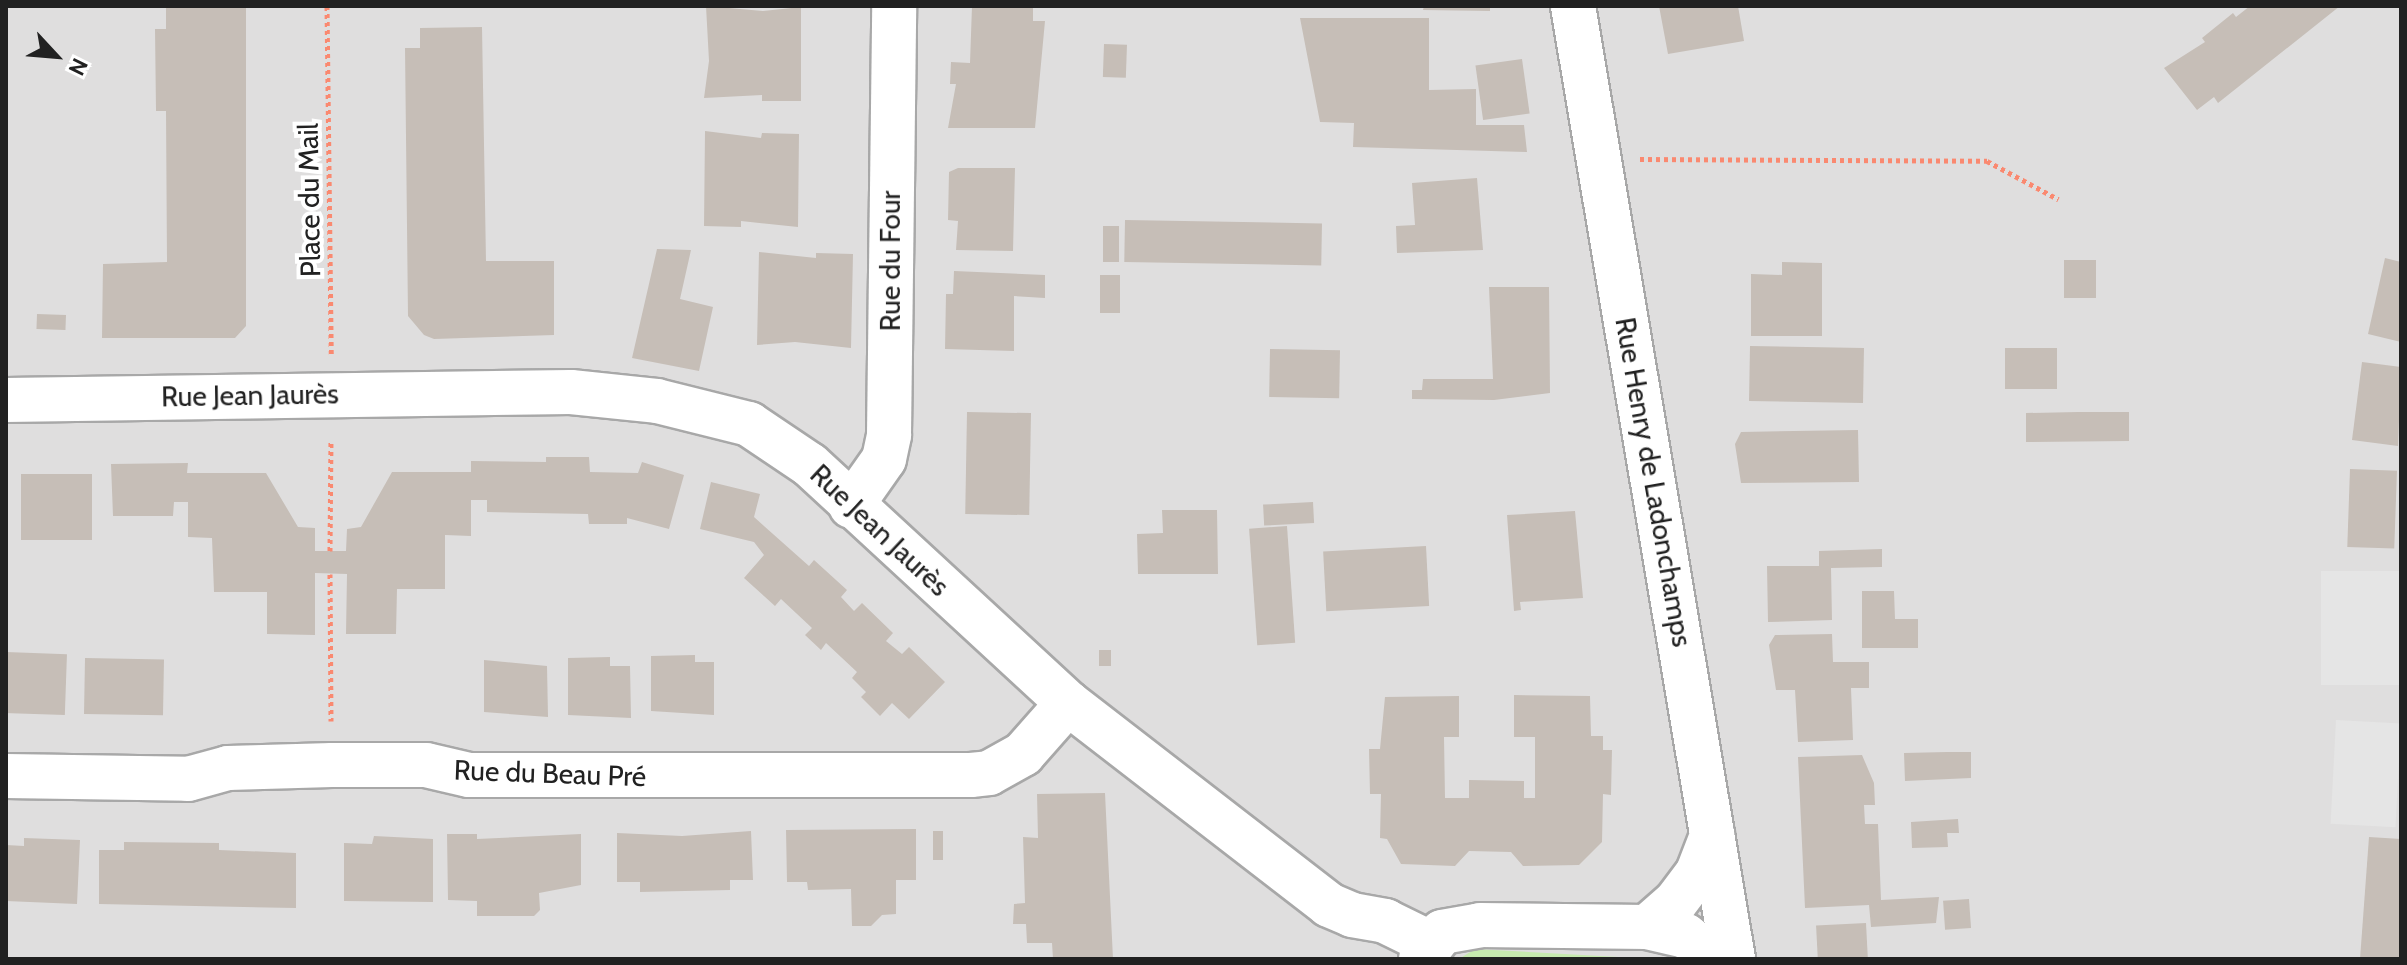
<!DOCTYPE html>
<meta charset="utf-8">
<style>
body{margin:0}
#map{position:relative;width:2407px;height:965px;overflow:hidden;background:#f1efe8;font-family:Cabin,sans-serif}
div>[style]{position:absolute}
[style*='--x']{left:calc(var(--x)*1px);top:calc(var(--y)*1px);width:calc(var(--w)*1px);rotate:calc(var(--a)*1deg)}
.residential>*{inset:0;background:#dfdede;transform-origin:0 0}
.grass>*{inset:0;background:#c7eaaf}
.parking>*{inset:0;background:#e5e5e5;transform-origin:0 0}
.building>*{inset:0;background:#c6beb7;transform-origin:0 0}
.path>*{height:5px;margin-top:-2.5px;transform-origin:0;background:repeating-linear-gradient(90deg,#fa8970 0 4px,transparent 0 8px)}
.roads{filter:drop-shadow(2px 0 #a8a8a8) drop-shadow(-2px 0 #a8a8a8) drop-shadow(0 2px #a8a8a8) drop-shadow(0 -2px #a8a8a8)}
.minor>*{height:44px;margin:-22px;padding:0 22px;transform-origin:22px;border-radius:22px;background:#fff}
.tertiary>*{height:44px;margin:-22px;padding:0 22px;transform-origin:22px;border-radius:22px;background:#fff}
span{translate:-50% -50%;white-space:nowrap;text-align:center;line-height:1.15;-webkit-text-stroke:8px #fff;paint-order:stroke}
.street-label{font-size:28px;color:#212121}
.frame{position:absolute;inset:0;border:8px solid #212121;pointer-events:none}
.north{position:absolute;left:16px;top:16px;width:80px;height:80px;-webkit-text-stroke:6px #fff;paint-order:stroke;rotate:116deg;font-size:22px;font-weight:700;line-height:32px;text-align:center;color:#212121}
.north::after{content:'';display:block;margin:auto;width:28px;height:36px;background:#212121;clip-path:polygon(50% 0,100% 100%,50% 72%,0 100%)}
</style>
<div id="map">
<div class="residential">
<div style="left:6px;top:6px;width:2395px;height:953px"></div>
</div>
<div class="grass">
<div style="clip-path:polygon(1475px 949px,1654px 959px,1655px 959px,1459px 959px)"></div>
</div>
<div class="parking">
<div style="left:2321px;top:571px;width:80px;height:114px"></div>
<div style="left:2336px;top:720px;width:65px;height:104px;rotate:3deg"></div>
</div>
<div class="building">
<div style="clip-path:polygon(166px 6px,246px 6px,246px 326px,235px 338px,102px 338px,103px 264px,167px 262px,166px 111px,156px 111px,155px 29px,166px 29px)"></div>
<div style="clip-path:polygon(706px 6px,763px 11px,801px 7px,801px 101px,762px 101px,762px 95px,704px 98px,709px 61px)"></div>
<div style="clip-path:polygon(972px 6px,1033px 6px,1033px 21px,1045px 21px,1035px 128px,948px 128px,956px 84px,950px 84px,951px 62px,970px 63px)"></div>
<div style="clip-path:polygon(1424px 6px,1490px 6px,1490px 11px,1423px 10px)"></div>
<div style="clip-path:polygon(1659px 6px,1738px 6px,1744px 41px,1668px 54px)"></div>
<div style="clip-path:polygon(2250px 6px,2340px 6px,2218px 103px,2214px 97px,2197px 110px,2164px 68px,2205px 42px,2202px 38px,2233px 13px,2236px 17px)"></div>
<div style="clip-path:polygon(1300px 18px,1429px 18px,1429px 90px,1476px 89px,1476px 125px,1524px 125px,1527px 152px,1353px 147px,1354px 123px,1320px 122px)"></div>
<div style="clip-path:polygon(482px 27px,486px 261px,554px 261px,554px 335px,434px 339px,424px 335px,408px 316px,405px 48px,420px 48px,420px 28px)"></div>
<div style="left:1104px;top:44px;width:23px;height:33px;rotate:2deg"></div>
<div style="left:1522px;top:59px;width:55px;height:47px;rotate:82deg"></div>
<div style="clip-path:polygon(705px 131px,761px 138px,762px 133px,799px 134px,798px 227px,741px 221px,741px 227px,704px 226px)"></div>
<div style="clip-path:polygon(958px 168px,1015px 168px,1013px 251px,956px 250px,958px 221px,948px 220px,949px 172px)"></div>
<div style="clip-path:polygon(1477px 178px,1483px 250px,1397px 253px,1396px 226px,1415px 225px,1412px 183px)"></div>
<div style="left:1125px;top:220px;width:197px;height:42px;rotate:1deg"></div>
<div style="left:1103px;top:226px;width:16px;height:36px"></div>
<div style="clip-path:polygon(657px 249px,691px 250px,680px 299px,713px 307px,699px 371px,632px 358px)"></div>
<div style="clip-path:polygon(759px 252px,816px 258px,816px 253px,853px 254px,851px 348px,795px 342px,757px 345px)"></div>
<div style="clip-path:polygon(2385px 258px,2401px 262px,2401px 342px,2368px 334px)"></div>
<div style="left:2064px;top:260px;width:32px;height:38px"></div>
<div style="clip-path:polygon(1782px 262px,1822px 263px,1822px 336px,1751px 336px,1751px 274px,1782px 275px)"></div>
<div style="clip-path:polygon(954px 271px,1045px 275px,1045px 298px,1014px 296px,1014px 351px,945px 349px,946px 294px,953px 294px)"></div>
<div style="left:1100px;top:275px;width:20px;height:38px"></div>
<div style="clip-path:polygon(1489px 287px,1549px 287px,1550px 393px,1494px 400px,1412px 399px,1412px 390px,1422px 390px,1423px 379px,1493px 379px)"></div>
<div style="left:37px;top:314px;width:29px;height:15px;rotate:2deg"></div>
<div style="left:1750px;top:346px;width:114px;height:55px;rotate:1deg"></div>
<div style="left:2005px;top:348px;width:52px;height:41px"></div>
<div style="left:1270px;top:349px;width:70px;height:48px;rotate:1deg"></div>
<div style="clip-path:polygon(2362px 362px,2401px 367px,2398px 446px,2352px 440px)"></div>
<div style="left:967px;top:412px;width:64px;height:102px;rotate:1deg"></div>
<div style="clip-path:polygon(2078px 412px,2129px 412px,2129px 441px,2026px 442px,2026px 413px)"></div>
<div style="clip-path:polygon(1858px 430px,1859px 482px,1741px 483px,1735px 444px,1741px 432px)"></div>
<div style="clip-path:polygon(546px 457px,589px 457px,590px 472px,638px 473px,642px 462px,684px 475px,669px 529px,627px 518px,627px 524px,589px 524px,588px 514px,487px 512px,487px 500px,471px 500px,471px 536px,445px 535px,445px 589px,397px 589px,396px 634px,346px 634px,347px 574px,315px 573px,315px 635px,267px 634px,267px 592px,214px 592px,212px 538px,188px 537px,188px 502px,174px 502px,173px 516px,113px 516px,111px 464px,188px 463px,187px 473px,266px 473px,298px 527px,315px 528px,315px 551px,346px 551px,347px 529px,361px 527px,392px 472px,471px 472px,471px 461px,546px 462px)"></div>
<div style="left:2350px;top:469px;width:47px;height:78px;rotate:2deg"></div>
<div style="left:21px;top:474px;width:71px;height:66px"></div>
<div style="clip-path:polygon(711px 482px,760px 494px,754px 517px,809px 566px,814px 560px,847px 590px,841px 597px,854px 611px,862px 603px,893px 633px,886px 641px,902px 654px,909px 647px,945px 682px,909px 719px,892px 703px,880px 716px,861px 697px,866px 692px,852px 678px,857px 672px,826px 643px,821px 650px,805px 635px,812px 628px,781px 599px,775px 606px,744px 578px,764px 555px,754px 542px,700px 529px)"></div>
<div style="left:1313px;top:502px;width:21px;height:50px;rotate:87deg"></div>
<div style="clip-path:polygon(1162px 510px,1217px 510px,1218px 574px,1138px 574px,1137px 534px,1163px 533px)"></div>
<div style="clip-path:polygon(1575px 511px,1583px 598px,1520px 602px,1521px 610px,1514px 611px,1507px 515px)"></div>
<div style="left:1287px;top:526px;width:117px;height:38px;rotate:86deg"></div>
<div style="left:1426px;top:546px;width:60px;height:103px;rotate:87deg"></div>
<div style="clip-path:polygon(1882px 549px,1882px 567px,1831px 568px,1832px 620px,1768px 622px,1767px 566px,1819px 566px,1819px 551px)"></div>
<div style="clip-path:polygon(1862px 591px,1894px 591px,1895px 619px,1918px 619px,1918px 648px,1862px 648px)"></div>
<div style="clip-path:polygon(1832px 634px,1833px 662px,1869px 662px,1869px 688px,1851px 688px,1853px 740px,1798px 742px,1795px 690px,1776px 690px,1769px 645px,1775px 635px)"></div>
<div style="left:1099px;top:650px;width:12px;height:16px"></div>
<div style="left:6px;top:652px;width:61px;height:61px;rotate:2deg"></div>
<div style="clip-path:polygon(695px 655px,695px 662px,714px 662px,714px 715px,651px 711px,651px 656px)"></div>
<div style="clip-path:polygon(610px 657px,610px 666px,630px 666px,631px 718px,568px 715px,568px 658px)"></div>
<div style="left:85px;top:658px;width:79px;height:56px;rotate:1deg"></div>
<div style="clip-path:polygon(484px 660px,547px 666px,548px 717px,484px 712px)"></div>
<div style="clip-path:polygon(1514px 695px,1590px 696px,1591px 736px,1603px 736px,1603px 750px,1612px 750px,1611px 795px,1603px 794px,1602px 842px,1579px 865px,1523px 866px,1511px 852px,1469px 851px,1455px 866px,1401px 864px,1387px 839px,1380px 838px,1381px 794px,1370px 794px,1369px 749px,1380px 749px,1385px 697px,1459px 696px,1459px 737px,1444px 737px,1445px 798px,1469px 798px,1469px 780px,1524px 781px,1524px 798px,1535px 798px,1535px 737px,1514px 737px)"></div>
<div style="clip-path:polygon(1947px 752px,1971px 752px,1971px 778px,1905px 781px,1904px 753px)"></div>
<div style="clip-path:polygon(1862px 755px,1874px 783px,1875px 805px,1864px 805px,1865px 824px,1878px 824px,1881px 900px,1939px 897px,1936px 923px,1871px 927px,1869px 905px,1805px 908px,1798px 757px)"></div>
<div style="clip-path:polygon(1105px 793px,1113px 959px,1053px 959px,1052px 943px,1027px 943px,1026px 924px,1013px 924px,1014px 904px,1025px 903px,1023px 837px,1038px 838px,1037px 794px)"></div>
<div style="clip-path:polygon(1958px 819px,1959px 833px,1947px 833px,1948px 847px,1912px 848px,1911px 822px)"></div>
<div style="clip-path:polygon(916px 829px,916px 880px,896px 880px,896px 914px,882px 915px,871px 926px,852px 926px,851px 889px,808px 890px,807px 882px,787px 882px,786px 830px)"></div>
<div style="clip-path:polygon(751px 831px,753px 880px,730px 880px,730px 890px,640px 892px,640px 882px,617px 882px,617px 833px,682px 836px)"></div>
<div style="left:933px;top:831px;width:10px;height:29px"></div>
<div style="clip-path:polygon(447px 834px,477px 834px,477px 839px,581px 834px,581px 885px,539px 893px,540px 910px,534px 916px,477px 916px,477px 901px,448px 900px)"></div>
<div style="clip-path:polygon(374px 836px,433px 839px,433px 902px,344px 901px,344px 843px,372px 844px)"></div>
<div style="clip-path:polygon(2369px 837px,2401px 839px,2401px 959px,2360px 959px)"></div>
<div style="clip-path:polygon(24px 838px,80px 840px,77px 904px,6px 901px,6px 845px,24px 846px)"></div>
<div style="clip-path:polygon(124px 842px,219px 843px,219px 850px,296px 853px,296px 908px,99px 904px,99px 850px,124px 850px)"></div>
<div style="left:1969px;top:899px;width:29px;height:26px;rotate:86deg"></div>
<div style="left:1866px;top:923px;width:36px;height:50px;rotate:87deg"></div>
</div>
<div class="path">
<div style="--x:327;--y:6;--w:348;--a:89.3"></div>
<div style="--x:1640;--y:159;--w:347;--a:0.3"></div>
<div style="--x:1987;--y:161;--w:81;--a:28.2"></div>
<div style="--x:330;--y:551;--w:111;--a:-89.5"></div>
<div style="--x:330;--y:574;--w:147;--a:89.6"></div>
</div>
<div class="roads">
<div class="minor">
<div style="--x:6;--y:400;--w:565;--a:-0.81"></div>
<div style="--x:571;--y:392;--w:86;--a:6"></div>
<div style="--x:657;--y:401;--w:95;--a:14"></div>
<div style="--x:749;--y:424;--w:73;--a:33.9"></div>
<div style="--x:810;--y:465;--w:351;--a:42.7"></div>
<div style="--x:1068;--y:703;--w:330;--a:37.7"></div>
<div style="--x:1329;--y:905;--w:25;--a:23"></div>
<div style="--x:1352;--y:915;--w:34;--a:10"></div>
<div style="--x:1385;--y:921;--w:50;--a:26.1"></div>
<div style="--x:851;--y:506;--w:57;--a:-54.9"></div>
<div style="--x:884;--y:459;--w:25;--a:-78"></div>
<div style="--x:889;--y:435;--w:429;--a:-89.3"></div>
<div style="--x:6;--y:776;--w:182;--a:0.9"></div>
<div style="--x:188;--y:779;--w:41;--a:-15.4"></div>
<div style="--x:228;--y:768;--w:104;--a:-1.7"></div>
<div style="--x:332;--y:765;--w:94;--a:0"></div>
<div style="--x:426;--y:765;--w:44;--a:13.1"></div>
<div style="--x:469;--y:775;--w:502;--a:0"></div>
<div style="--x:971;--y:775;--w:18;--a:-6"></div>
<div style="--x:989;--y:773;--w:39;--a:-29"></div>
<div style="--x:1023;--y:754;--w:68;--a:-48.6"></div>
<div style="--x:1647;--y:927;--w:37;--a:-41"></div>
<div style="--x:1675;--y:903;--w:39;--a:-53"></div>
<div style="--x:1698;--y:872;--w:40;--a:-69"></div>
<div style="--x:1421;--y:959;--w:34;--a:-52"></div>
<div style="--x:1442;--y:932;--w:39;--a:-10"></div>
<div style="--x:1480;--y:925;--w:167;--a:0.7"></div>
<div style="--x:1647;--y:927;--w:40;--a:13"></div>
<div style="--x:1686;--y:936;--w:37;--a:38"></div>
</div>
<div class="tertiary">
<div style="--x:1573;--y:6;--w:966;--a:80.47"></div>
</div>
</div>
<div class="street-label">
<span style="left:309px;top:200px;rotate:-91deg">Place du Mail</span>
<span style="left:890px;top:261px;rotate:-90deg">Rue du Four</span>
<span style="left:250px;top:395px;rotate:-1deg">Rue Jean Jaurès</span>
<span style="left:1654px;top:482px;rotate:80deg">Rue Henry de Ladonchamps</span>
<span style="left:880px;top:530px;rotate:43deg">Rue Jean Jaurès</span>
<span style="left:550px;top:773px;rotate:2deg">Rue du Beau Pré</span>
</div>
<div class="frame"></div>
<div class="north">N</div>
</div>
